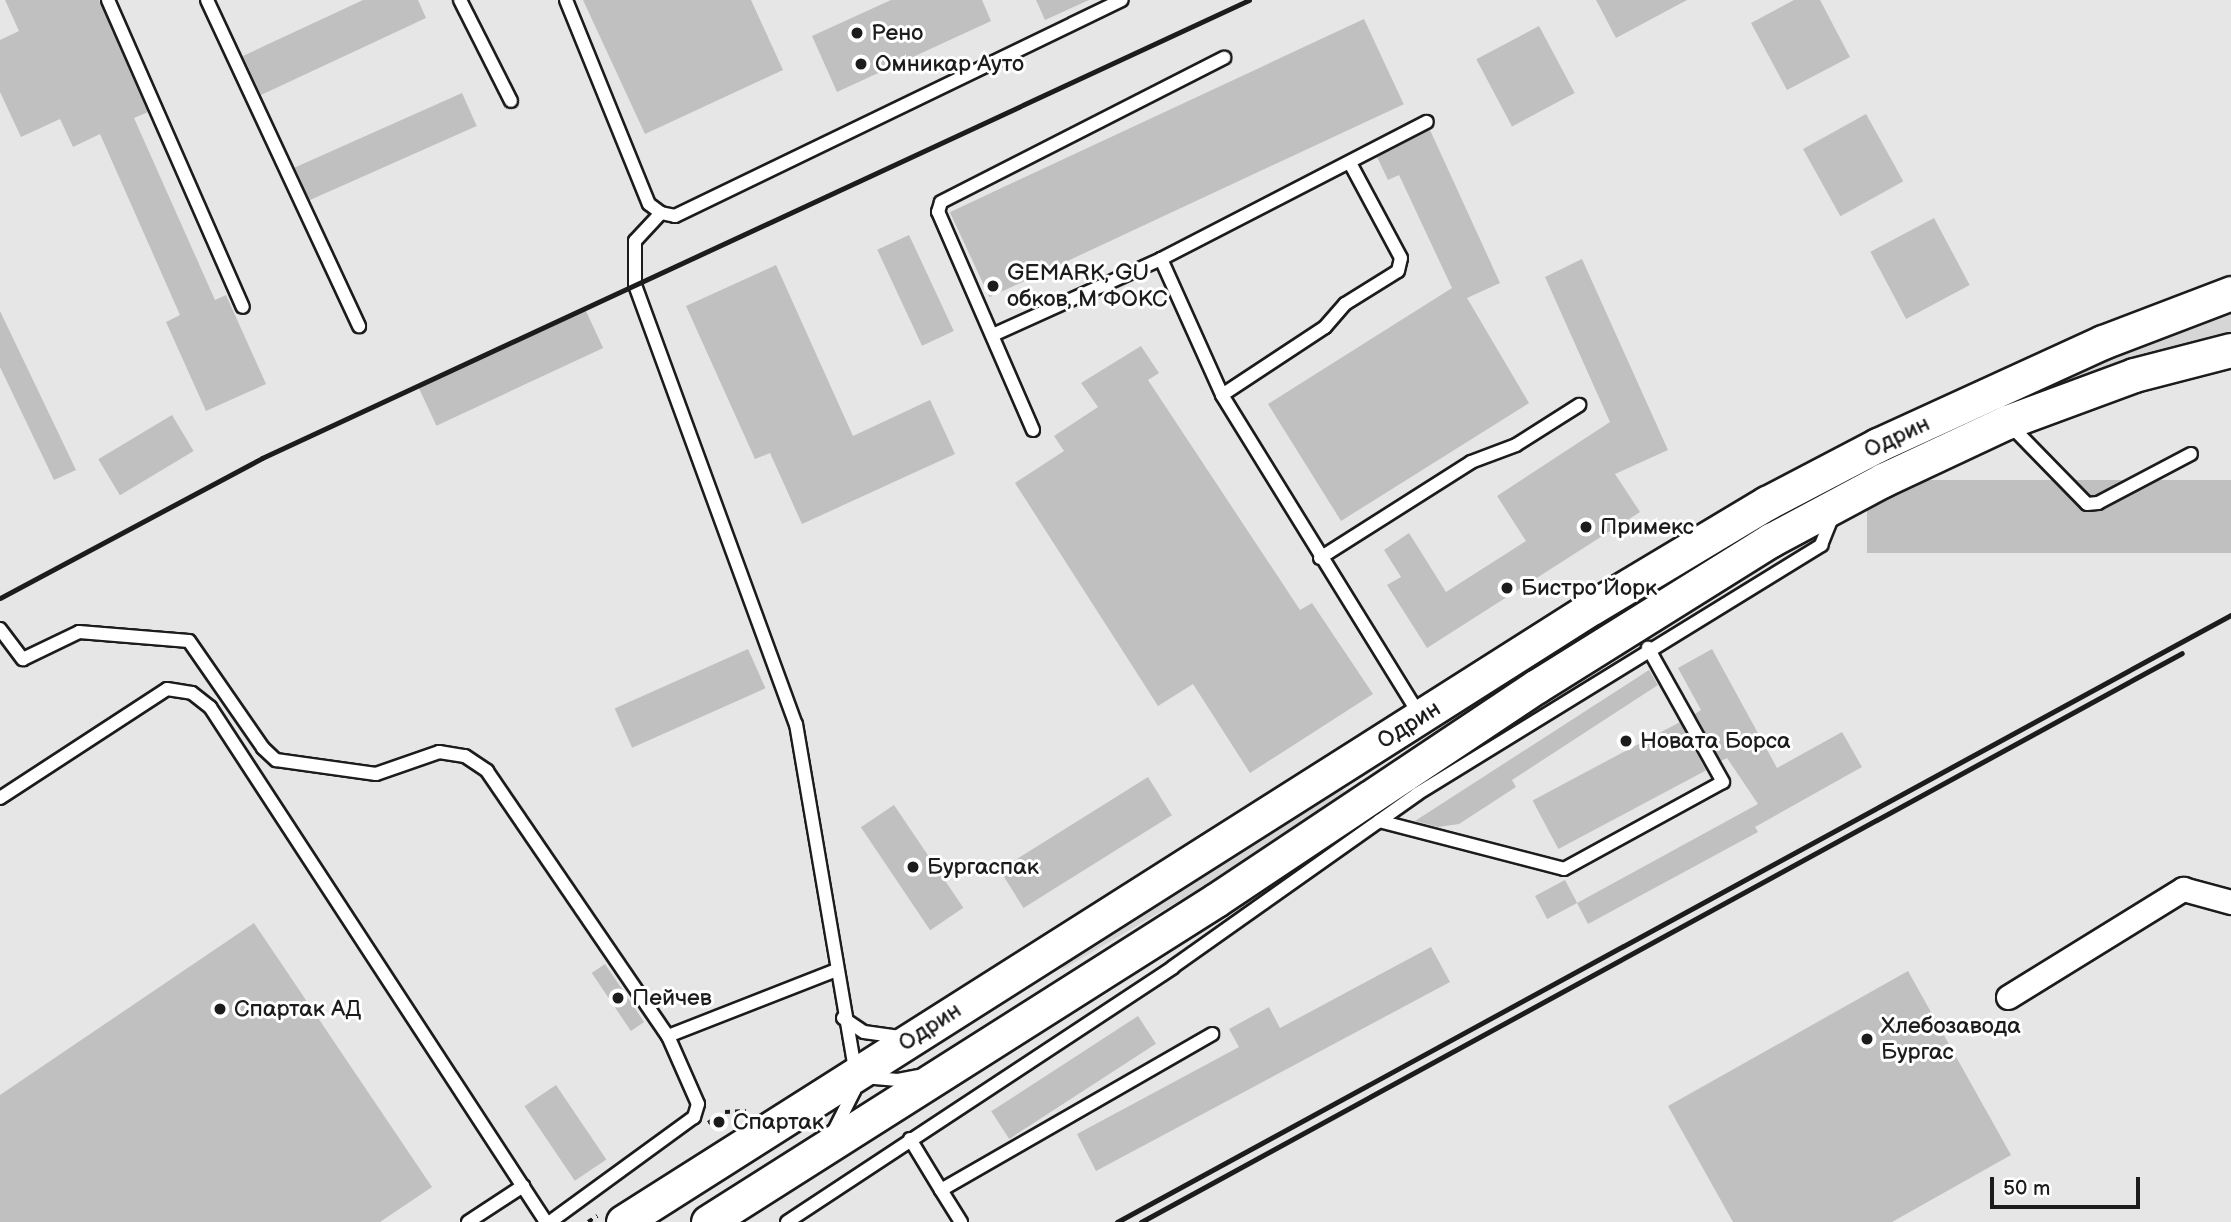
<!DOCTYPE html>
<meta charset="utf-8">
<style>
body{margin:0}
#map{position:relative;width:2231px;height:1222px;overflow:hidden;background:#f6f6f6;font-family:"Balsamiq Sans",sans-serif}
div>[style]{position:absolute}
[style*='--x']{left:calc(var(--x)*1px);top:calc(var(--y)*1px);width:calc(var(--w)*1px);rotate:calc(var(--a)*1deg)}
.built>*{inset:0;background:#e6e6e6;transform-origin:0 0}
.green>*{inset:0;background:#d6d6d6}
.building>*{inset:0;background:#c0c0c0;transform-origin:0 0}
.path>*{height:3.5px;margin-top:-1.75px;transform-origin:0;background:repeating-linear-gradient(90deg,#1c1c1c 0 5px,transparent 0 10px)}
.roads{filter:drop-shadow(2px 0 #1c1c1c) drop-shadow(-2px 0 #1c1c1c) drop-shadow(0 2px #1c1c1c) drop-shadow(0 -2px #1c1c1c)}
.lane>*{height:12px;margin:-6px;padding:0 6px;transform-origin:6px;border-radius:6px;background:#fff}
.street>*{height:23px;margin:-11.5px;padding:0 11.5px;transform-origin:11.5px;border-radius:11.5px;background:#fff}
.secondary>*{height:33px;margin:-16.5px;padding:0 16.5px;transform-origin:16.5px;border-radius:16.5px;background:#fff}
.rail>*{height:5px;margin:-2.5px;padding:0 2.5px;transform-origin:2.5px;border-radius:2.5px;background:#1c1c1c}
.dots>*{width:19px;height:19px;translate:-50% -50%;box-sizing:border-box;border:4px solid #fff;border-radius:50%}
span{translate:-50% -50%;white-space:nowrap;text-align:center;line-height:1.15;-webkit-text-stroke:6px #fff;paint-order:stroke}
.poi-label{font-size:23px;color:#1c1c1c}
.left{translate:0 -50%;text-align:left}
.street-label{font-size:23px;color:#1c1c1c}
.scale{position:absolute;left:1990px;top:1177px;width:150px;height:32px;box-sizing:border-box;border:4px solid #1c1c1c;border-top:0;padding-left:9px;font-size:21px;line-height:24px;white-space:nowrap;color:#1c1c1c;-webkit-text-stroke:5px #fff;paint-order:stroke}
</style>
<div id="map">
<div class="built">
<div style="left:0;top:0;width:2231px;height:1222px"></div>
</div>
<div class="green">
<div style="clip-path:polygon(2231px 311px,2231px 332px,2050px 387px,2049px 384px)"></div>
<div style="clip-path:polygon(1342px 788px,1344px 792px,1225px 874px,1063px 969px,1061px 965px)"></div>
</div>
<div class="building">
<div style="clip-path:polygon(5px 0,99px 0,148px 112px,134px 118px,215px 300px,226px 295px,266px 384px,206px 411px,166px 322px,180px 315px,100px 134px,73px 147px,60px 119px,21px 137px,0 92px,0 40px,19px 31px)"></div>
<div style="clip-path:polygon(363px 0,418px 0,426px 18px,261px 95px,243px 56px)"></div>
<div style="clip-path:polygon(583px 0,751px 0,783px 70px,645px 134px)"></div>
<div style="clip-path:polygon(891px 0,982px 0,991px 21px,837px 92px,812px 36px)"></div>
<div style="clip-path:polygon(1036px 0,1089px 0,1045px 20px)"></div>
<div style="clip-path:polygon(1596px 0,1687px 0,1616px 38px)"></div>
<div style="clip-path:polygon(1794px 0,1820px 0,1850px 57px,1787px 90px,1751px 23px)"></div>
<div style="left:1364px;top:19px;width:94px;height:457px;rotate:65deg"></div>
<div style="left:1539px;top:26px;width:76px;height:71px;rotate:62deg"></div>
<div style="left:462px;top:93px;width:36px;height:183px;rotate:66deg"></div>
<div style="left:1866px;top:114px;width:77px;height:72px;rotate:61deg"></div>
<div style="clip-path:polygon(1430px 130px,1500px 283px,1467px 298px,1529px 403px,1341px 521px,1268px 404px,1452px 288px,1399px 175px,1388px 180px,1377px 157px)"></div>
<div style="left:1934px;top:218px;width:76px;height:72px;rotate:62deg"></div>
<div style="left:909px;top:235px;width:106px;height:35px;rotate:65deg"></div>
<div style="clip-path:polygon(1582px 259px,1668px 450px,1615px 474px,1640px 512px,1427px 648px,1387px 585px,1401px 577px,1384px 550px,1409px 533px,1446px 592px,1526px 541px,1497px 496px,1610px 422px,1545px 277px)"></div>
<div style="clip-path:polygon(776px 265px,853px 436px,930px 400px,955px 454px,802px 524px,770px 453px,755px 459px,686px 306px)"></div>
<div style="left:585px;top:309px;width:43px;height:184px;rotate:65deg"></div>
<div style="clip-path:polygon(0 311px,76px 470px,54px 480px,0 367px)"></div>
<div style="clip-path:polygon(1141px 346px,1159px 373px,1148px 380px,1300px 610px,1312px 603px,1373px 694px,1250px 773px,1193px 684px,1158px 706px,1015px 483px,1064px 451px,1054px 436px,1098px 407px,1081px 383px)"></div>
<div style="left:172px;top:415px;width:42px;height:86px;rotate:59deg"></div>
<div style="left:2231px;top:480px;width:73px;height:364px;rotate:90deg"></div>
<div style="left:748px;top:649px;width:43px;height:146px;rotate:66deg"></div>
<div style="clip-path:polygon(1712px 649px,1777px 768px,1842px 732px,1862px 767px,1755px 827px,1758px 832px,1588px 924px,1577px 903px,1758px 804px,1727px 758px,1721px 761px,1695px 714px,1701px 710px,1678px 668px)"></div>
<div style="clip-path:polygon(1649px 670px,1658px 685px,1512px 780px,1516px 787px,1459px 824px,1438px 827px,1415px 821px)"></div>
<div style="left:1680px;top:722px;width:55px;height:167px;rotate:62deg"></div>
<div style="left:1148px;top:777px;width:45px;height:175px;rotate:58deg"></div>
<div style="left:894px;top:805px;width:124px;height:40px;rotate:56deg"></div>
<div style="left:1565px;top:880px;width:26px;height:34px;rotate:62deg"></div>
<div style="clip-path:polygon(254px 923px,432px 1187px,380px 1222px,0 1222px,0 1095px)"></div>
<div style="clip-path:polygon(1431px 947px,1450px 982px,1096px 1171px,1077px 1134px,1239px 1047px,1229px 1029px,1269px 1007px,1280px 1028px)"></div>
<div style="left:605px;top:964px;width:70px;height:16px;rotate:56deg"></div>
<div style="clip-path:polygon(1908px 971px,2011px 1155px,1892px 1222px,1733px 1222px,1668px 1106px)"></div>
<div style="left:1138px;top:1016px;width:33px;height:175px;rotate:57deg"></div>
<div style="left:556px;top:1085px;width:90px;height:38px;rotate:56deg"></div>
</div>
<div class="path">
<div style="--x:708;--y:1123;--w:20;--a:-33"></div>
<div style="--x:725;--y:1112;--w:21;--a:-3"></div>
<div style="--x:588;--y:1222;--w:11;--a:-34"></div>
</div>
<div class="roads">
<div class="lane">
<div style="--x:108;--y:0;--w:335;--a:66.3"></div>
<div style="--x:207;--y:0;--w:360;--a:65"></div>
<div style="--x:460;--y:0;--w:113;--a:63.2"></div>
<div style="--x:566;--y:0;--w:220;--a:67.9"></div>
<div style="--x:649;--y:204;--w:15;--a:37"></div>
<div style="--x:661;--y:213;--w:14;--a:12"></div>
<div style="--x:675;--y:216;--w:496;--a:-25.8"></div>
<div style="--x:661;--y:213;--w:38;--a:133"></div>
<div style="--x:635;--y:241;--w:44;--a:90"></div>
<div style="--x:635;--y:285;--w:468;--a:69.9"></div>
<div style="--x:796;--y:724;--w:356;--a:80.3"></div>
<div style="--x:856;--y:1075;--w:16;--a:97"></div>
<div style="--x:854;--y:1091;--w:47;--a:116.6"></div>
<div style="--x:1161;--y:259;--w:149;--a:65.8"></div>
<div style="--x:1222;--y:395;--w:375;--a:58.3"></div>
<div style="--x:995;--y:334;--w:182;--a:-24.3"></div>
<div style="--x:1161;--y:259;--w:299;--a:-27.3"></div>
<div style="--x:1222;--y:395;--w:123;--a:-33.4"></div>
<div style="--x:1325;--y:327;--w:30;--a:-49"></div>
<div style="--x:1345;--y:304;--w:62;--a:-31.9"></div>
<div style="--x:1398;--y:271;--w:13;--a:-77"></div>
<div style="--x:1401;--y:258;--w:108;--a:-118.2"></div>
<div style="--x:2010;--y:425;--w:110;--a:45.7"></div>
<div style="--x:2087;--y:504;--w:11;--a:-5"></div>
<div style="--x:2098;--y:503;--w:105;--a:-27.8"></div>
<div style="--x:1033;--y:430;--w:238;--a:-113.5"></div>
<div style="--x:938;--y:212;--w:10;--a:-73"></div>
<div style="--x:941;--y:202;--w:318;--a:-27"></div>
<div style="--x:1320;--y:558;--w:179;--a:-32.4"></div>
<div style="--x:1471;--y:462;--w:48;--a:-20.7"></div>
<div style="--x:1516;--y:445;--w:75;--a:-32.4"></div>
<div style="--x:0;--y:629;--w:38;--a:53"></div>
<div style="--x:23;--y:659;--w:62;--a:-25.7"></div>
<div style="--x:79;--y:632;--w:110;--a:4.7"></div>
<div style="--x:189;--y:641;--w:130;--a:55.3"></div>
<div style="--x:263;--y:748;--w:18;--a:43"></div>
<div style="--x:276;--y:760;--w:101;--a:8"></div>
<div style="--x:376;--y:774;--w:67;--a:-19.2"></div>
<div style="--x:439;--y:752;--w:26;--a:9"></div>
<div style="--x:465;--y:756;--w:27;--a:34"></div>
<div style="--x:487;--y:771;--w:321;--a:55.7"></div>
<div style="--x:668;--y:1036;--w:74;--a:66.2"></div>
<div style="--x:698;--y:1104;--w:14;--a:107"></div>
<div style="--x:694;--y:1117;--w:178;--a:143.9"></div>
<div style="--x:0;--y:798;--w:199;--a:-33.1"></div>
<div style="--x:167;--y:689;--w:25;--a:9"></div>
<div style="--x:192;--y:693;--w:23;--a:38"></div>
<div style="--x:210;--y:707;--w:615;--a:56.88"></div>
<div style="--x:1379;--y:821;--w:191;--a:14.5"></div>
<div style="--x:1564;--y:869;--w:181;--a:-28.7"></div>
<div style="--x:1723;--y:782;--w:154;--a:-119.2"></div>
<div style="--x:843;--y:1018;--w:25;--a:34"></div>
<div style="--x:864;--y:1032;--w:36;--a:8"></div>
<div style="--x:668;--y:1036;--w:180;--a:-21.4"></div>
<div style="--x:863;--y:1077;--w:35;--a:5"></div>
<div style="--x:898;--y:1080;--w:20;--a:-11"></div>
<div style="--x:910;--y:1139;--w:60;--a:58.7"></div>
<div style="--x:941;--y:1190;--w:313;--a:-29.9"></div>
<div style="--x:941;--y:1190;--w:38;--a:58"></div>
<div style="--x:468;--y:1222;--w:66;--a:-33.2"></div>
<div style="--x:787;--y:1222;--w:463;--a:-33.4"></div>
<div style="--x:1173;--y:967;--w:299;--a:-35.3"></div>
<div style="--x:1417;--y:794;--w:475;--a:-31.6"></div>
<div style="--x:1821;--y:545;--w:35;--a:-68"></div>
</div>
<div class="street">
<div style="--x:2008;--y:997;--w:206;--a:-31.7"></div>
<div style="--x:2183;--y:889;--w:50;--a:15.2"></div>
</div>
<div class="secondary">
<div style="--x:623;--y:1222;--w:1149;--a:-32.38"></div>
<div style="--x:1593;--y:607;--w:203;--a:-30.9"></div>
<div style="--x:1767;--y:503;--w:125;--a:-27.6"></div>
<div style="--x:1878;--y:445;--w:247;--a:-24.6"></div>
<div style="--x:2103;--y:342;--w:137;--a:-20.9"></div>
<div style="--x:708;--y:1222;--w:601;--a:-32.37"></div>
<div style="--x:1216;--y:900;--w:386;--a:-33.7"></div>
<div style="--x:1537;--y:686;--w:276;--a:-32"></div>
<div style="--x:1771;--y:540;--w:127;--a:-28.2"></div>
<div style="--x:1883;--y:480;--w:137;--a:-25.1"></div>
<div style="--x:2007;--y:422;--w:135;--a:-20.3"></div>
<div style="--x:2134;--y:375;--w:100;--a:-14.5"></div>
</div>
</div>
<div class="rail">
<div style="--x:0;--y:598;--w:297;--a:-28.1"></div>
<div style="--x:262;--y:458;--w:1088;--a:-24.89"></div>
<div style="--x:1117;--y:1222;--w:1269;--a:-28.59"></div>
<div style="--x:1141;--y:1222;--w:1186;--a:-28.66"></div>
</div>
<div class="dots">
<div style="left:857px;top:33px;background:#1c1c1c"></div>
<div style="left:861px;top:64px;background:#1c1c1c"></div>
<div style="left:993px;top:286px;background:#1c1c1c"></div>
<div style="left:1586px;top:527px;background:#1c1c1c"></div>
<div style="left:1507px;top:588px;background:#1c1c1c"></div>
<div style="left:1626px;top:741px;background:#1c1c1c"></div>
<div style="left:913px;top:867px;background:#1c1c1c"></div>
<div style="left:618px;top:998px;background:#1c1c1c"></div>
<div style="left:220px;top:1009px;background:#1c1c1c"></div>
<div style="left:1867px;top:1039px;background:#1c1c1c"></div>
<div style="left:719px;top:1122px;background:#1c1c1c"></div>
</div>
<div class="poi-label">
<span class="left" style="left:871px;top:33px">Рено</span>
<span class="left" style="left:875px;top:64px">Омникар Ауто</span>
<span class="left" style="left:1007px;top:286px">GEMARK, GU<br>обков, М ФОКС</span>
<span class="left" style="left:1600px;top:527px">Примекс</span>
<span class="left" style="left:1521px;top:588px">Бистро Йорк</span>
<span class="left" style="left:1640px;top:741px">Новата Борса</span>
<span class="left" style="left:927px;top:867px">Бургаспак</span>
<span class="left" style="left:632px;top:998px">Пейчев</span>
<span class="left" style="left:234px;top:1009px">Спартак АД</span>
<span class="left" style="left:1881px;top:1039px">Хлебозавода<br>Бургас</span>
<span class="left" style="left:733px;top:1122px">Спартак</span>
</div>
<div class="street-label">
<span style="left:1897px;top:437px;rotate:-25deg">Одрин</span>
<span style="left:1409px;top:725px;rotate:-32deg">Одрин</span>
<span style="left:930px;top:1027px;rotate:-33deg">Одрин</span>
</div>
<div class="scale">50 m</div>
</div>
